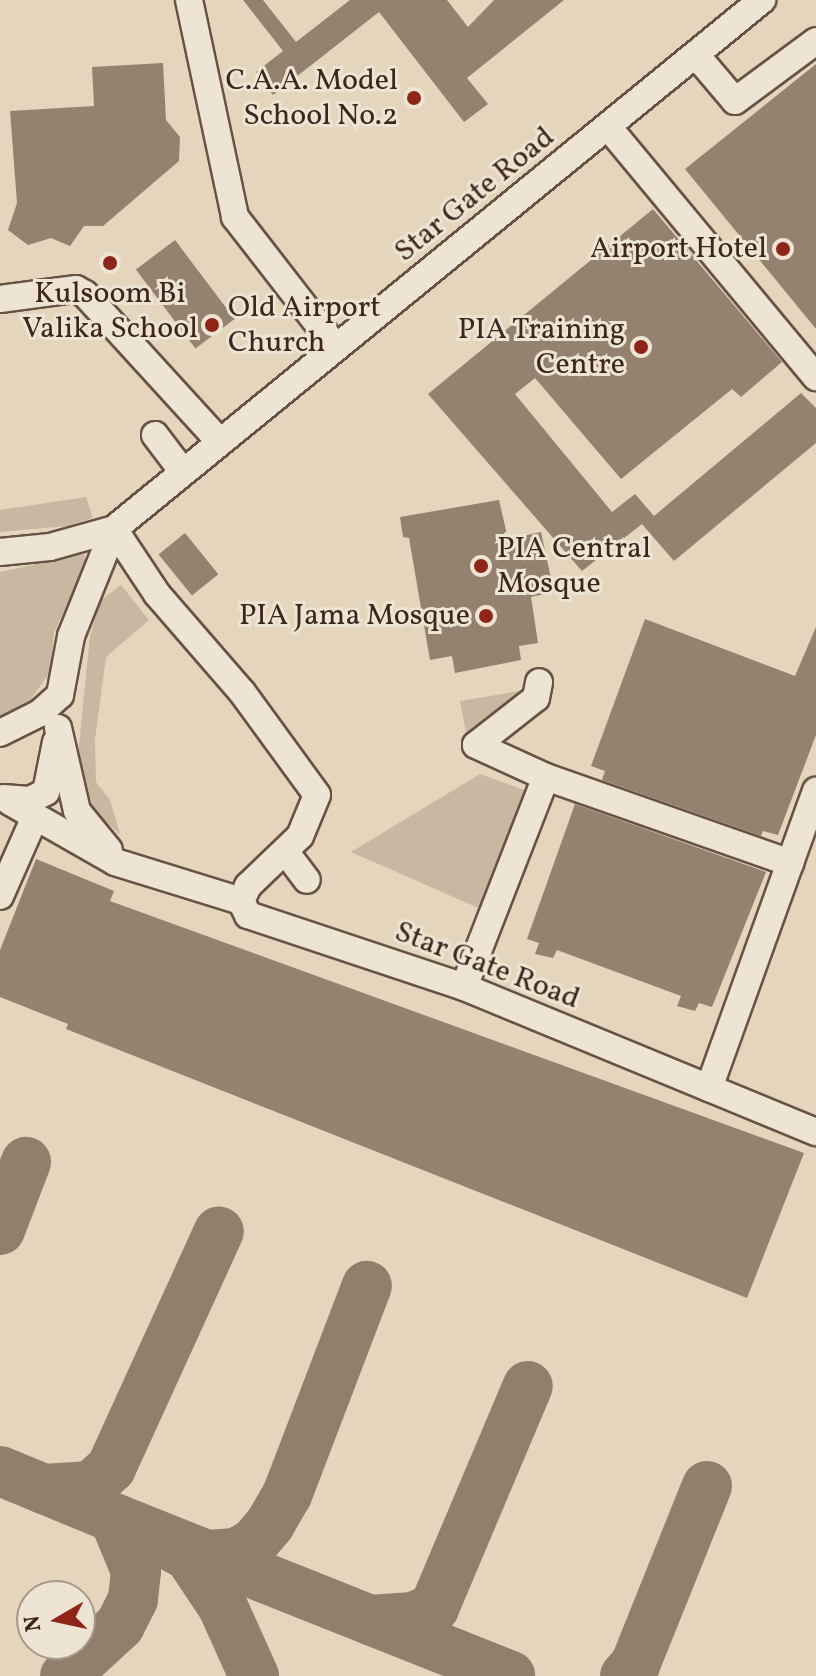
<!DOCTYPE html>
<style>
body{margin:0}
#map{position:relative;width:816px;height:1676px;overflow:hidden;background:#e4d5bc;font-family:Vollkorn,serif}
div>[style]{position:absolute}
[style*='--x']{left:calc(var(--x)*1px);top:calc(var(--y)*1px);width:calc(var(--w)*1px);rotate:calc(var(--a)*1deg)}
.green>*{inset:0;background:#c8b7a1}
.taxiway>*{height:50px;margin:-25px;padding:0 25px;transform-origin:25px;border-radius:25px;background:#917e6c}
.building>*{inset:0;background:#948170;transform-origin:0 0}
.roads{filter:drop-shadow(2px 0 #685245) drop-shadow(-2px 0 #685245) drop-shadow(0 2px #685245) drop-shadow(0 -2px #685245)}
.minor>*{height:26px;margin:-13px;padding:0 13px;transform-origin:13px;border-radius:13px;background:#ede4d3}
.dots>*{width:22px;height:22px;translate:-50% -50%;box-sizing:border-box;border:4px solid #ede4d3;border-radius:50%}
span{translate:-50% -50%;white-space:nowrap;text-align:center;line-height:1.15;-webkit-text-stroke:6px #ede4d3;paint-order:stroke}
.poi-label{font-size:30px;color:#3e261d}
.right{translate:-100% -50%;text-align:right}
.left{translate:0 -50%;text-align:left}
.street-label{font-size:30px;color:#3e261d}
.north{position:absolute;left:16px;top:1580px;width:80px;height:80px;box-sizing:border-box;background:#ede4d3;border:2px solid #a7988a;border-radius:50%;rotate:261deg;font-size:22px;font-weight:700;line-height:32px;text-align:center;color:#3e261d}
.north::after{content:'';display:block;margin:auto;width:28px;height:36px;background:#8f2418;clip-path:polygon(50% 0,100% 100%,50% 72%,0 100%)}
</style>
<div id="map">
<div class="green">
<div style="clip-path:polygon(86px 497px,93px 518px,67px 526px,0 532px,0 510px)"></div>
<div style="clip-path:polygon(84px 554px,86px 562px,54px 633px,51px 671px,23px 710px,0 722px,0 572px)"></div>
<div style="clip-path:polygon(121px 585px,149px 620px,106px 657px,95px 739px,96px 782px,110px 800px,120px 834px,91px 809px,77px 765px,90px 636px,100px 601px)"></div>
<div style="clip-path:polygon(532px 689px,526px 697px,466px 733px,460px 701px)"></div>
<div style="clip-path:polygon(480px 774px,527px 791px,483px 910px,351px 852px)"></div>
</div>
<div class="taxiway">
<div style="--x:0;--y:1230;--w:73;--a:-69.1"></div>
<div style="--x:0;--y:1471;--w:145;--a:22.3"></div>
<div style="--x:134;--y:1526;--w:63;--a:28.6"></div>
<div style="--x:189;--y:1556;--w:61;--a:56.3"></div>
<div style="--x:223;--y:1607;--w:76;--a:65.8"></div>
<div style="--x:44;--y:1489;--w:47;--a:-3.7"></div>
<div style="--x:91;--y:1486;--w:27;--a:-42"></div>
<div style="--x:111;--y:1468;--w:260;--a:-65.5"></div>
<div style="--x:134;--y:1526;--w:405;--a:21.7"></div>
<div style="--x:207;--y:1555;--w:29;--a:-4"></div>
<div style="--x:236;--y:1553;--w:21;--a:-29"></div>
<div style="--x:254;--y:1543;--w:25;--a:-50"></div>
<div style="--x:270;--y:1524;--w:34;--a:-60"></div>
<div style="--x:287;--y:1495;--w:224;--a:-69.1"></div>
<div style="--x:370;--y:1620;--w:43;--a:-4"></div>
<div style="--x:413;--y:1617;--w:23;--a:-23"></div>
<div style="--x:434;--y:1608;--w:241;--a:-67.1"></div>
<div style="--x:65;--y:1676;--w:75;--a:-42.8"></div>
<div style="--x:120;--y:1625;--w:29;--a:-63"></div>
<div style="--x:133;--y:1599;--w:28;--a:-84"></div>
<div style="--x:136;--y:1571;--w:57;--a:-112.5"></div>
<div style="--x:625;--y:1676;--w:15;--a:-48"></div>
<div style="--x:635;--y:1665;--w:193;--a:-68.1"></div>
</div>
<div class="building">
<div style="clip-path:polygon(243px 0,263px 0,296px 42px,350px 0,447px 0,468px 27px,494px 0,564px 0,467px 78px,488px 104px,464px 122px,379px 12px,273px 95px,256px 72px,283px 51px)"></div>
<div style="clip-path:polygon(163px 63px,166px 120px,180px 137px,179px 161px,103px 226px,84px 226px,70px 246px,51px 238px,28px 245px,8px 230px,17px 203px,10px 111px,94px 106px,92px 67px)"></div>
<div style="clip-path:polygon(816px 64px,816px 329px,685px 169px)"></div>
<div style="clip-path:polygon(653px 209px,782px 362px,741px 397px,732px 389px,621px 479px,535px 378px,515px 394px,612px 512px,635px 494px,654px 516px,801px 393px,816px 408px,816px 443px,674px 561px,642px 524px,582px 571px,428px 394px)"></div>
<div style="left:175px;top:240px;width:99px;height:49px;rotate:53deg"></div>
<div style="clip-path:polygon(499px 500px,508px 539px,541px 532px,554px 592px,531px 597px,538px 643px,519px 646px,521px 660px,455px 673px,452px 656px,430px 660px,409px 538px,403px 537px,400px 517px)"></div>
<div style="left:185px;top:533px;width:53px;height:34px;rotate:51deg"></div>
<div style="clip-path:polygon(645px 619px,795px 676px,816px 627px,816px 735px,778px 835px,763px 831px,761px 836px,602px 780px,605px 771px,591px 766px)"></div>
<div style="clip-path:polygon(575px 804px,766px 872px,712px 1007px,699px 1003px,695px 1011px,677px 1006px,681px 996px,557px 950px,553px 958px,535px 954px,539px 943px,527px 939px)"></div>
<div style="clip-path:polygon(36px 859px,114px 891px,110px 901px,804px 1153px,747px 1298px,66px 1029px,68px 1024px,0 997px,0 950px)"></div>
</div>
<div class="roads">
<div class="minor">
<div style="--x:189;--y:0;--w:222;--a:78"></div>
<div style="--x:235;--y:217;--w:165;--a:52.2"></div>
<div style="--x:696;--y:55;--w:60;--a:49.7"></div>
<div style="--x:735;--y:101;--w:101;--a:-36.5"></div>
<div style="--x:609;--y:128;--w:324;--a:50.3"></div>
<div style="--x:0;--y:299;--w:77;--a:-7.5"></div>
<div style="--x:76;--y:289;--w:10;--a:29"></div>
<div style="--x:85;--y:294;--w:200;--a:47.6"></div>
<div style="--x:155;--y:435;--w:46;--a:52.9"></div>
<div style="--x:114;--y:529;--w:78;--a:56.5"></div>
<div style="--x:157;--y:594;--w:130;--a:49.1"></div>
<div style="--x:242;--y:692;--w:127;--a:53.9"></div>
<div style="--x:317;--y:795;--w:44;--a:112.5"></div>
<div style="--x:300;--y:836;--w:72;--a:136.1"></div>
<div style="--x:248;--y:886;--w:17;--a:115"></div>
<div style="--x:241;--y:901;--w:16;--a:63"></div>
<div style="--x:248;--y:915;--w:228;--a:18.4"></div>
<div style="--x:464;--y:987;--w:381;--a:22.4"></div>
<div style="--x:0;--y:552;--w:50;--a:-5.7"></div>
<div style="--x:50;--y:547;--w:66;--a:-15.7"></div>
<div style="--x:114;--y:529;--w:837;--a:-39.23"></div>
<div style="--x:58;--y:728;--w:85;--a:77.1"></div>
<div style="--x:77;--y:811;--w:50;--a:50.6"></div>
<div style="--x:0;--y:733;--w:45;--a:-26.6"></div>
<div style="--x:40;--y:713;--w:27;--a:-42"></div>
<div style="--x:60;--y:695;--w:60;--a:-79.4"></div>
<div style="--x:71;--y:636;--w:115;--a:-68.1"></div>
<div style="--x:546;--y:777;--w:259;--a:19.4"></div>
<div style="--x:3;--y:798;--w:27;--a:4"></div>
<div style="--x:30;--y:800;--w:18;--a:-27"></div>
<div style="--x:46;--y:792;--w:51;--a:-78.7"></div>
<div style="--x:10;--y:802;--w:121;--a:29.7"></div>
<div style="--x:115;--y:862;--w:132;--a:17.2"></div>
<div style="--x:285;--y:851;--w:36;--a:53"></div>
<div style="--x:0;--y:896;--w:84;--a:-66.2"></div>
<div style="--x:464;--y:987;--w:225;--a:-68.7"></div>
<div style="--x:546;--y:777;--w:77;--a:-155.4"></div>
<div style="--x:476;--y:745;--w:76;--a:-38.1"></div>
<div style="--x:536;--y:698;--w:16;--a:-79"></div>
<div style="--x:709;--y:1088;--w:316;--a:-70.2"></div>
</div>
</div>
<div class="dots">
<div style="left:414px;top:98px;background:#8f2418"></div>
<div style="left:783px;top:249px;background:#8f2418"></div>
<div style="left:110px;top:263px;background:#8f2418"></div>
<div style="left:212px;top:325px;background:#8f2418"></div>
<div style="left:641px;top:347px;background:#8f2418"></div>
<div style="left:481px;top:566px;background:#8f2418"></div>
<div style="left:486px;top:616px;background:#8f2418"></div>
</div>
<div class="poi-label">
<span class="right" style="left:398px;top:98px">C.A.A. Model<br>School No.2</span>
<span class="right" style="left:767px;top:249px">Airport Hotel</span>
<span style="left:110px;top:311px">Kulsoom Bi<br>Valika School</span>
<span class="left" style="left:228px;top:325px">Old Airport<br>Church</span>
<span class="right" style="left:625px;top:347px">PIA Training<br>Centre</span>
<span class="left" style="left:497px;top:566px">PIA Central<br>Mosque</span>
<span class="right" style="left:470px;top:616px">PIA Jama Mosque</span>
</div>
<div class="street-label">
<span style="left:475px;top:195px;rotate:-39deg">Star Gate Road</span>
<span style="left:487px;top:966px;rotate:21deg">Star Gate Road</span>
</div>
<div class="north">N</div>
</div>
